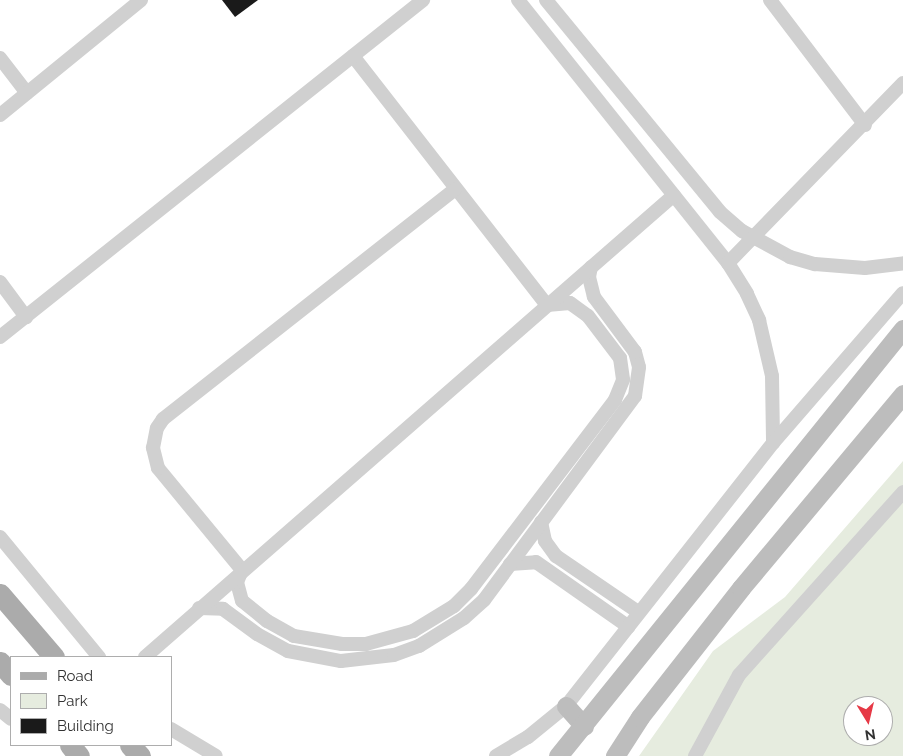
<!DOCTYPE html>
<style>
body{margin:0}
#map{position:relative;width:903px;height:756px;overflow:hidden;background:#fff;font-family:Raleway,sans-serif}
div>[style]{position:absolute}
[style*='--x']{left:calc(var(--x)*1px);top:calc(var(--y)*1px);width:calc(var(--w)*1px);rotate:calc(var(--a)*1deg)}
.green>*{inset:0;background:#e6ecdf}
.building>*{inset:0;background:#1a1a1a}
.street>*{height:14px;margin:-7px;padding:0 7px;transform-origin:7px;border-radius:7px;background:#d0d0d0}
.secondary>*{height:19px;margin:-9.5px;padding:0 9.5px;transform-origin:9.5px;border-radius:9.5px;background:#bdbdbd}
.primary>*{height:21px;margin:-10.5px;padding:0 10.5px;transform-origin:10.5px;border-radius:10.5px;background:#ababab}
span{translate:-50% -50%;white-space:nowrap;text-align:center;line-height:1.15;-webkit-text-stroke:5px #fff;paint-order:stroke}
.legend{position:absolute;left:10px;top:656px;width:162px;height:90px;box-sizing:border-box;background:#fff;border:1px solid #adadad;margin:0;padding:6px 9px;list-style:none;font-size:15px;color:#333}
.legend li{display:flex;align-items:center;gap:10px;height:25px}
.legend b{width:25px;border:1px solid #adadad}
.north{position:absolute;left:843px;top:696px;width:50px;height:50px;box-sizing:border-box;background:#fff;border:1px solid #adadad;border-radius:50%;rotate:171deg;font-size:14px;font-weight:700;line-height:20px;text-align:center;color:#333}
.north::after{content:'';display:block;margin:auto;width:18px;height:22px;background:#e63946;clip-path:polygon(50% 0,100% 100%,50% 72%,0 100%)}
</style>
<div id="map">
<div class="green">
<div style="clip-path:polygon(evenodd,903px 461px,903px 756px,639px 756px,713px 651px,785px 597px,903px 461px,853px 706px,883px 706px,883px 736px,853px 736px,853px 706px)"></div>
</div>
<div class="building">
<div style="clip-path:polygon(222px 0,258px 0,235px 17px)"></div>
</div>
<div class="street">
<div style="--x:518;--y:0;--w:337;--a:51.4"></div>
<div style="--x:728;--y:263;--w:36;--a:58"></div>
<div style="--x:747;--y:294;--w:29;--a:65"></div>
<div style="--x:759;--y:320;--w:57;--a:76.9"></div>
<div style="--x:772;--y:376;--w:67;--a:89.1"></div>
<div style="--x:546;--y:0;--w:274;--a:50.6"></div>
<div style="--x:720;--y:212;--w:29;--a:41"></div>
<div style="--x:742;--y:231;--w:55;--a:28.4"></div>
<div style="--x:790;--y:257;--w:26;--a:16"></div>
<div style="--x:815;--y:264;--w:50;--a:4.6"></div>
<div style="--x:865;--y:268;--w:38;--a:-7"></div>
<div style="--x:770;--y:0;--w:157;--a:52.8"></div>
<div style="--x:353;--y:56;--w:316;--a:52.1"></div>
<div style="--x:547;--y:305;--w:23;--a:-5"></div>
<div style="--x:570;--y:303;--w:22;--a:36"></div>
<div style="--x:588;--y:316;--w:53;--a:52.7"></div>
<div style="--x:620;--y:358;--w:22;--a:82"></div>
<div style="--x:623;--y:380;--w:22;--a:112"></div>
<div style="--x:615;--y:400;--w:238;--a:127.3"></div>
<div style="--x:471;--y:589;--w:24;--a:135"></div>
<div style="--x:454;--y:606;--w:48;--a:148.6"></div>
<div style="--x:413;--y:631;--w:49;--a:164.5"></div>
<div style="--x:366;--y:644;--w:24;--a:180"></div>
<div style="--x:342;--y:644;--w:49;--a:-170.5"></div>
<div style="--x:294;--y:636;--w:31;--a:-151"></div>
<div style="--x:267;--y:621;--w:32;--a:-141"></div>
<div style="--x:242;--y:601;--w:20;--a:-105"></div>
<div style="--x:237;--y:582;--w:13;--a:-67"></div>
<div style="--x:242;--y:570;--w:132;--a:-129.5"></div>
<div style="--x:158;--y:468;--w:21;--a:-104"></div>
<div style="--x:153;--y:448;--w:20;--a:-79"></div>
<div style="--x:157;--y:428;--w:11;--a:-56"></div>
<div style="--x:163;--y:419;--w:372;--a:-38.2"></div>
<div style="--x:0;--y:58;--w:44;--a:52.4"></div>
<div style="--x:0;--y:115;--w:182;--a:-39.2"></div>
<div style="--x:728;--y:263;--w:251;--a:-45.8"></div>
<div style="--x:0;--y:282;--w:44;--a:53.4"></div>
<div style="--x:0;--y:337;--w:541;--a:-38.54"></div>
<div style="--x:541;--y:522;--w:19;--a:78"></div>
<div style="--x:545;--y:541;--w:19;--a:54"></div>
<div style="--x:556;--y:556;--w:99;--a:34.3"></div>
<div style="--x:0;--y:537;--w:156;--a:50.5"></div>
<div style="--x:510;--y:564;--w:26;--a:-4"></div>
<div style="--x:536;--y:562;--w:113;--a:35"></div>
<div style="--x:199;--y:608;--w:24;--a:2"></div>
<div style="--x:223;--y:609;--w:42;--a:36.3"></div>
<div style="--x:257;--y:634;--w:35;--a:29"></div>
<div style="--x:288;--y:651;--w:54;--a:10.7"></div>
<div style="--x:341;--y:661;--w:53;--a:-6.5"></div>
<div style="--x:394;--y:655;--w:27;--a:-20"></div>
<div style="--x:419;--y:646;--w:53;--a:-31.9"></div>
<div style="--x:464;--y:618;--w:27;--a:-42"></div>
<div style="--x:484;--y:600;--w:254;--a:-53.5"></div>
<div style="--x:635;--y:396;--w:29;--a:-82"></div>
<div style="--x:639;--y:367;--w:16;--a:-105"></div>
<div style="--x:635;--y:352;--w:69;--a:-126.7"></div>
<div style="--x:594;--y:297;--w:21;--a:-104"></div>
<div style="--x:589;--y:277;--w:10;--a:-79"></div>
<div style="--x:145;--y:657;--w:702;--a:-41.13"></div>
<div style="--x:0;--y:710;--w:14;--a:39"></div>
<div style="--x:171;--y:729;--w:52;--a:31"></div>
<div style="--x:496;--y:756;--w:37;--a:-31"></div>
<div style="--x:528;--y:737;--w:49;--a:-39.2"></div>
<div style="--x:566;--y:706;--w:335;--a:-51.8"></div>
<div style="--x:773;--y:443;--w:198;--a:-49.1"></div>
<div style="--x:695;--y:756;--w:92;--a:-61.5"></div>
<div style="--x:739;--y:675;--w:246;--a:-48.1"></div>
</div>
<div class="secondary">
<div style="--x:566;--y:706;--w:27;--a:48"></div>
<div style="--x:558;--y:756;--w:549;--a:-51.06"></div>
<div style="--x:615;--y:756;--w:46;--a:-57.3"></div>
<div style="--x:640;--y:717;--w:164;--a:-51.9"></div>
<div style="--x:741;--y:588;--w:253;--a:-50.1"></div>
</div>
<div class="primary">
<div style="--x:0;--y:594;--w:83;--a:49.4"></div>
<div style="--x:0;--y:662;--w:17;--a:50"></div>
<div style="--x:70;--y:745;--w:14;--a:51"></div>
<div style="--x:130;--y:745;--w:15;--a:48"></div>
</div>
<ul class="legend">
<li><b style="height:6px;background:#ababab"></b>Road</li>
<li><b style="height:14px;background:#e6ecdf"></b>Park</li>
<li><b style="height:14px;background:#1a1a1a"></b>Building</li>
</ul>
<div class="north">N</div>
</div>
